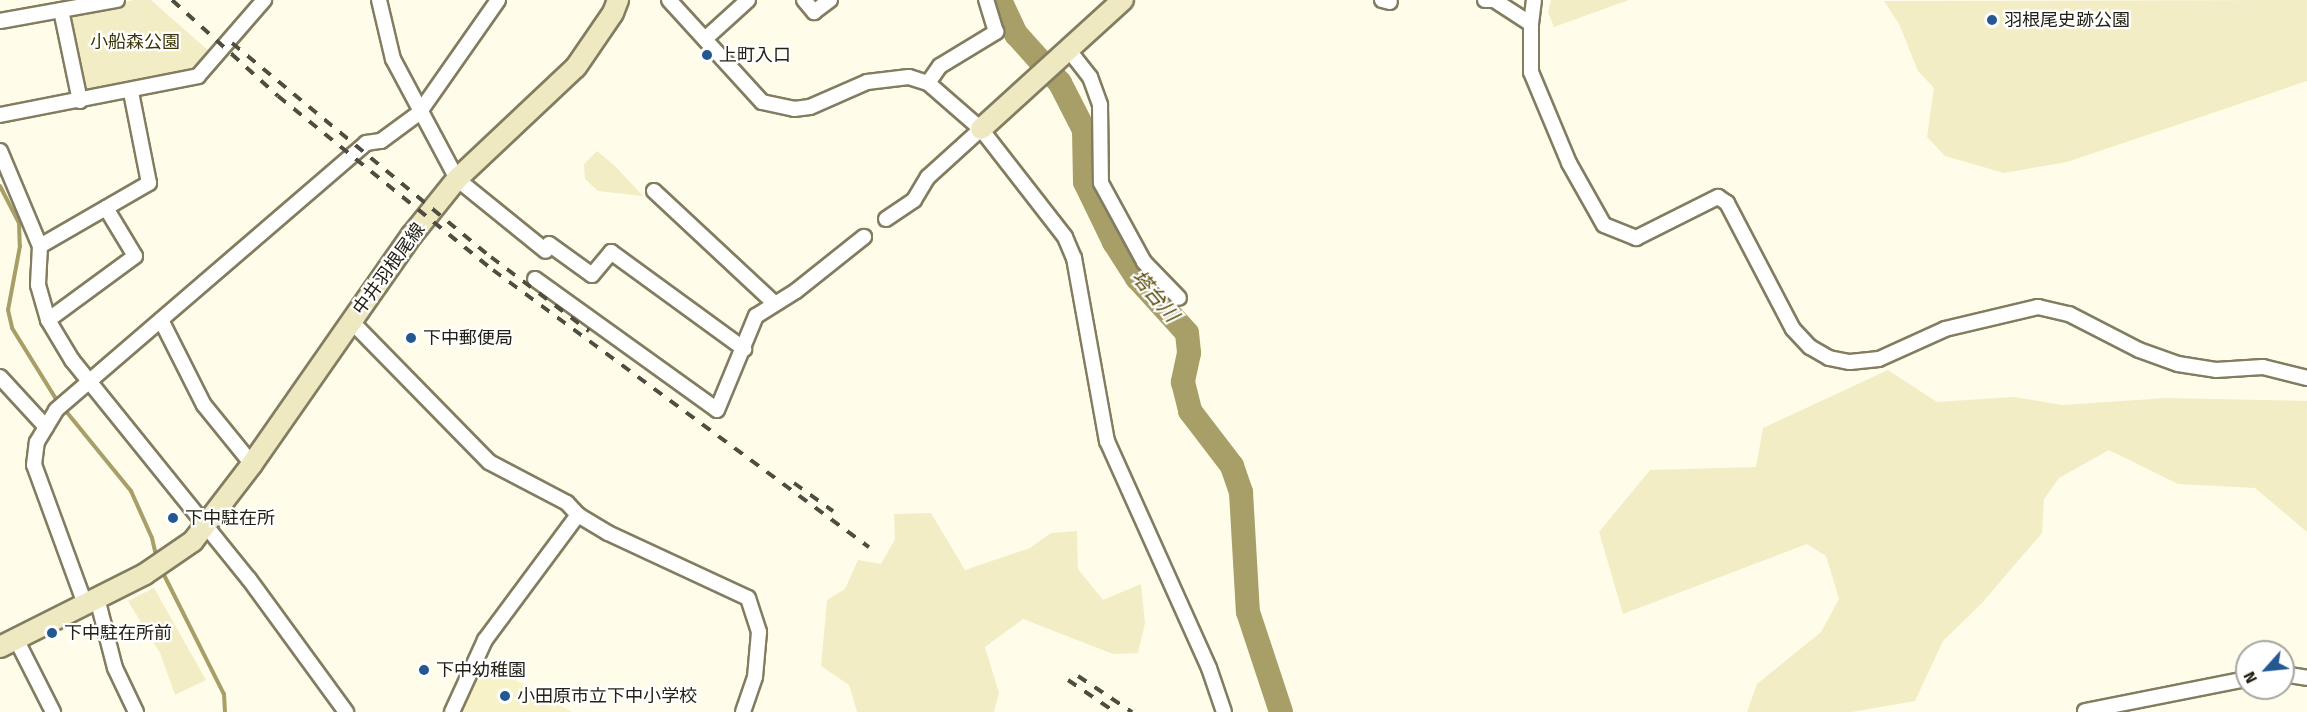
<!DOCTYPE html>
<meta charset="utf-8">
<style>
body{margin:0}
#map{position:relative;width:2307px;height:712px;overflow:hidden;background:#fffce9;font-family:"Fira Sans","Noto Sans JP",sans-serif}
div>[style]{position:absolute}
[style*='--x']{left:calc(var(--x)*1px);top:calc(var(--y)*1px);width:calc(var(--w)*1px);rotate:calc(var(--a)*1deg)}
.built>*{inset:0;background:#f8f2c9}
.green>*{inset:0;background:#f3edc6}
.stream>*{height:4px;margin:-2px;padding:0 2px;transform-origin:2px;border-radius:2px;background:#a79e68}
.river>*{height:24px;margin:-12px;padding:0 12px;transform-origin:12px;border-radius:12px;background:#a79e68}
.roads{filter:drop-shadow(2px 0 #827d60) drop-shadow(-2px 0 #827d60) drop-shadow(0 2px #827d60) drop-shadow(0 -2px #827d60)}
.street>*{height:14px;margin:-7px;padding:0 7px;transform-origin:7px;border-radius:7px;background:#fff}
.secondary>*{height:20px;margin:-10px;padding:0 10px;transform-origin:10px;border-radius:10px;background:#efe9c2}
.rail>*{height:4px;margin-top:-2px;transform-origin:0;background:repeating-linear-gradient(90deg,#4f4d3f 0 10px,transparent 0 20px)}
.dots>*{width:16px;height:16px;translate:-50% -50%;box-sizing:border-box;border:3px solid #fff;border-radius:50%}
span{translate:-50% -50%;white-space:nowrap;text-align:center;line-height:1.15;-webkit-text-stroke:4.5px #fff;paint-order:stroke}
.poi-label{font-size:18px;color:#232115}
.left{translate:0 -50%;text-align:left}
.park-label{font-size:18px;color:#3b3407}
.street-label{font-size:18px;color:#232115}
.water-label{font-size:20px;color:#564c07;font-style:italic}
.north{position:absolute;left:2235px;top:640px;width:60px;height:60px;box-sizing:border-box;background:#fff;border:2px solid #a7a6a1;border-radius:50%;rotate:243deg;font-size:16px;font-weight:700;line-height:24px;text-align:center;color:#232115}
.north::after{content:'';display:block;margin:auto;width:21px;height:27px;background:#245891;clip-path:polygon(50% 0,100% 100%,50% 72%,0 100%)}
</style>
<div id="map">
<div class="built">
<div style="clip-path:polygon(481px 663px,523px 684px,572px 712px,459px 712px)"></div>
</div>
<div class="green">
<div style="clip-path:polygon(133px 0,151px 0,210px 52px,187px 71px,83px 92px,70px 18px)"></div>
<div style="clip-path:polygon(1551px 0,1629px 0,1554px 27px,1548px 12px)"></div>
<div style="clip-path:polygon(2307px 0,2307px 81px,2067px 162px,2004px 173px,1945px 156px,1927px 137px,1934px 88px,1918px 71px,1899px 24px,1884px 1px)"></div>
<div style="clip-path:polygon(597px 151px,614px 165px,643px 196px,598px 191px,585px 179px,584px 164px)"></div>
<div style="clip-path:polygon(1888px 370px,1937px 402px,2014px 397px,2063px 405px,2166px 398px,2307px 401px,2307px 532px,2255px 488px,2178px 484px,2109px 450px,2059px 478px,2044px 499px,2042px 533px,1982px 603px,1943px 641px,1915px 701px,1852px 712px,1747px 712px,1757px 684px,1821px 632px,1839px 599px,1826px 556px,1807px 544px,1623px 614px,1599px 532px,1650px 470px,1756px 467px,1763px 428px)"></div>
<div style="clip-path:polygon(931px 513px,965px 570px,1030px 548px,1051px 533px,1077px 531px,1078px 569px,1103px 600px,1141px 584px,1145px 623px,1138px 653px,1113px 654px,1023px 619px,985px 647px,999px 693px,994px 712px,857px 712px,849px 685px,821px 666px,827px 600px,845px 589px,858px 560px,881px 564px,895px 539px,894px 514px)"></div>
<div style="clip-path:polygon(154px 588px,206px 680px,175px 695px,160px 653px,128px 601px)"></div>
</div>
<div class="stream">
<div style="--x:0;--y:186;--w:42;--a:62.8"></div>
<div style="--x:19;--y:223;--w:23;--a:88"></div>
<div style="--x:20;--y:246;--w:65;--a:100.6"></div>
<div style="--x:8;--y:310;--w:18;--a:77"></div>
<div style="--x:12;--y:328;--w:84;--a:58.2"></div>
<div style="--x:56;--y:399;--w:119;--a:50.8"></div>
<div style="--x:131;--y:491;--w:51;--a:65.9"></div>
<div style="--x:152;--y:538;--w:22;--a:77"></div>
<div style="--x:161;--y:569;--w:140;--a:63.3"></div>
<div style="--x:224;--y:694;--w:18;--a:87"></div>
</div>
<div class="river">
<div style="--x:1000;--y:0;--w:38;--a:65"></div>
<div style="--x:1016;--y:34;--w:66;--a:48.1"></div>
<div style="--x:1060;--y:83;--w:53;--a:62.9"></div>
<div style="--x:1084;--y:130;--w:52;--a:88.9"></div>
<div style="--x:1085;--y:182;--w:67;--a:64.2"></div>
<div style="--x:1114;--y:242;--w:43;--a:57.4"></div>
<div style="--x:1137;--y:278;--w:74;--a:47.7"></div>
<div style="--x:1187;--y:333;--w:20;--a:84"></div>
<div style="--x:1189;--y:353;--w:30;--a:102"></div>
<div style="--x:1183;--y:382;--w:30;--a:76"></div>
<div style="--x:1190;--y:411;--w:69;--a:52.6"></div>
<div style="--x:1232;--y:466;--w:28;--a:71"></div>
<div style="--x:1241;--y:492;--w:120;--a:86.7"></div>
<div style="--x:1248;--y:612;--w:105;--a:71.7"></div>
</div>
<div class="roads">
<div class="street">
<div style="--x:379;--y:0;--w:61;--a:76.7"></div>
<div style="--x:393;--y:59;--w:136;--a:61.9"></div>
<div style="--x:457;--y:179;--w:114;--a:39"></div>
<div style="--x:669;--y:0;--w:138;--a:47.6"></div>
<div style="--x:762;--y:102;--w:33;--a:12"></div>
<div style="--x:794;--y:109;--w:16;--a:-7"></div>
<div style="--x:810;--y:107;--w:62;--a:-23.7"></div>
<div style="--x:867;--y:82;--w:42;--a:-6.8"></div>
<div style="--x:909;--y:77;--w:20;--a:18"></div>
<div style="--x:928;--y:83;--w:70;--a:41"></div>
<div style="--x:981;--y:129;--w:137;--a:52.1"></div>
<div style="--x:1065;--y:237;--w:23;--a:67"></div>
<div style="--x:1074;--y:258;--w:186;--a:79.8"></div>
<div style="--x:1107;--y:441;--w:249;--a:65.8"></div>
<div style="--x:1209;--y:668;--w:46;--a:71.2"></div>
<div style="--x:804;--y:0;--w:16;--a:50"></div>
<div style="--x:814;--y:12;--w:20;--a:-37"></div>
<div style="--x:1382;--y:0;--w:8;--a:14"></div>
<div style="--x:1485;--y:0;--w:9;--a:0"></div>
<div style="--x:1494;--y:0;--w:44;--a:33"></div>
<div style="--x:1531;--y:24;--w:48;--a:90"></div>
<div style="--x:1531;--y:72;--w:99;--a:67.3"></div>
<div style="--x:1569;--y:163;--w:71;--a:60.6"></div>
<div style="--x:1604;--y:225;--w:35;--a:22"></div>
<div style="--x:1636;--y:238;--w:92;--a:-26.6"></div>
<div style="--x:1718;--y:197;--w:11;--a:34"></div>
<div style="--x:1727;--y:203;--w:142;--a:62.4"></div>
<div style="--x:1793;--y:329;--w:25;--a:47"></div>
<div style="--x:1810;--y:347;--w:22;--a:30"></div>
<div style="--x:1829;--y:358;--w:21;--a:11"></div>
<div style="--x:1850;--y:362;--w:29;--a:-6"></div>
<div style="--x:1879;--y:359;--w:72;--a:-24.4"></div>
<div style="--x:1945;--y:329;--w:96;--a:-13.3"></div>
<div style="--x:2038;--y:307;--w:32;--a:13"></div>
<div style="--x:2069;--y:314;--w:79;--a:27.2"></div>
<div style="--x:2139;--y:350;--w:41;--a:19.7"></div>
<div style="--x:2178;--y:364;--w:38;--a:9"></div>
<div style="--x:2216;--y:370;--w:47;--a:-3.7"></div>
<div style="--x:2263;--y:367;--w:45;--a:14"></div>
<div style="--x:61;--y:10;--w:93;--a:78.2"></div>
<div style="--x:0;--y:21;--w:119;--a:-10.2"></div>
<div style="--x:1531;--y:24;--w:24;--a:-83"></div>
<div style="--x:705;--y:39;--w:58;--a:-42.2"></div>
<div style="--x:1068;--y:49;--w:36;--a:52"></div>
<div style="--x:1090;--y:77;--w:30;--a:70"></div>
<div style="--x:1100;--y:105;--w:78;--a:89.3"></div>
<div style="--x:1101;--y:183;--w:90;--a:61.4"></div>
<div style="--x:1144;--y:262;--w:50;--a:45.8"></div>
<div style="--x:928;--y:83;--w:21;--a:-55"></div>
<div style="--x:940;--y:66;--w:66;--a:-31.3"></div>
<div style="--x:996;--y:32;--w:34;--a:-107"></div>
<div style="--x:0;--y:115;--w:202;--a:-11.1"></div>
<div style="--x:198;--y:76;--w:101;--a:-49"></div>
<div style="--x:0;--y:151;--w:103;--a:67.2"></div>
<div style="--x:40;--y:246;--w:39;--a:93"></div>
<div style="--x:38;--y:285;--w:36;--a:74"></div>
<div style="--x:48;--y:320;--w:47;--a:59"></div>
<div style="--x:72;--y:360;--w:282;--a:51.1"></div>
<div style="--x:249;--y:579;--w:165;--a:53.9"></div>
<div style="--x:654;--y:191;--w:163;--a:43"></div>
<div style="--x:886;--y:219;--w:34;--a:-34"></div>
<div style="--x:914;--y:200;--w:27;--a:-59"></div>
<div style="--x:928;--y:177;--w:72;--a:-42.2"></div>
<div style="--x:549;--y:244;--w:53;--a:35.8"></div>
<div style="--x:592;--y:275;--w:30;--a:-50"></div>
<div style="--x:611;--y:252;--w:165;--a:36.1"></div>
<div style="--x:40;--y:246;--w:126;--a:-30"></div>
<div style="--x:149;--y:183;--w:93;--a:-101.2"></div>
<div style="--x:535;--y:279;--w:224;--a:35.7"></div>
<div style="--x:717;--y:410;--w:102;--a:-67.5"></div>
<div style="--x:756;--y:316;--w:47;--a:-32"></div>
<div style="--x:796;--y:291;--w:87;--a:-38.5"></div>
<div style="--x:48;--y:320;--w:108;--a:-36.3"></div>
<div style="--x:135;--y:256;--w:56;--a:-121.1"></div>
<div style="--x:161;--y:320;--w:95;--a:63.2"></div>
<div style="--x:204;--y:405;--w:76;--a:50.9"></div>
<div style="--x:351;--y:321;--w:197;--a:45.6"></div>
<div style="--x:489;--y:462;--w:88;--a:27.7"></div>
<div style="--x:567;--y:503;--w:16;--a:47"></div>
<div style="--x:578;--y:515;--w:35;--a:31"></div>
<div style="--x:608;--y:533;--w:154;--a:24.9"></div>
<div style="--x:748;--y:598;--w:36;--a:72"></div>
<div style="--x:759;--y:632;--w:45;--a:95.1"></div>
<div style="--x:755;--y:677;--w:37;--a:109"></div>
<div style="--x:0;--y:377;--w:68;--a:47.4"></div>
<div style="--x:97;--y:598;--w:72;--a:75.6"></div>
<div style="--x:115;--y:668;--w:49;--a:64.5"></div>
<div style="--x:85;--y:604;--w:148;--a:-110.1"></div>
<div style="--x:34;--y:465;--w:23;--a:-83"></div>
<div style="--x:37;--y:442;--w:37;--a:-59"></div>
<div style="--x:56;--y:410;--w:409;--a:-40.7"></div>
<div style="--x:366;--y:143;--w:15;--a:-8"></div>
<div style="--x:381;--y:141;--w:47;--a:-36.4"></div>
<div style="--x:419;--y:113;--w:138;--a:-55"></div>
<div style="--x:16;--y:639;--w:82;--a:63.1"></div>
<div style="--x:2283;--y:674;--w:24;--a:9"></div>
<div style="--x:2085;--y:711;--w:165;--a:-11.2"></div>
<div style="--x:452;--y:712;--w:79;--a:-65.4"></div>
<div style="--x:485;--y:640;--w:156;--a:-53.4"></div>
</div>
<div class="secondary">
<div style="--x:981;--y:129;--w:192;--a:-42.3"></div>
<div style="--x:0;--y:647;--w:162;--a:-26.7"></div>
<div style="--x:145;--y:574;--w:58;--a:-34.5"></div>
<div style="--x:193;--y:541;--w:97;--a:-52.5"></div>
<div style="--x:252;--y:464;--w:279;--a:-55.1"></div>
<div style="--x:412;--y:235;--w:72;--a:-51.2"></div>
<div style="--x:457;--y:179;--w:163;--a:-43.3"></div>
<div style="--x:576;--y:67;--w:65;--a:-55.6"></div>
<div style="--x:613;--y:13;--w:14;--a:-69"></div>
</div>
</div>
<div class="rail">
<div style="--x:172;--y:0;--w:143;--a:42.2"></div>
<div style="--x:278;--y:96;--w:277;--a:39"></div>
<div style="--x:493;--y:270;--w:467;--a:36.4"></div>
<div style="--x:232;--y:43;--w:336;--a:39.6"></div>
<div style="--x:491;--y:257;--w:123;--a:37.1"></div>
<div style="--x:794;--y:483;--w:48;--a:35.7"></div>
<div style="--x:1078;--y:676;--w:65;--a:33.7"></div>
<div style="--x:1068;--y:680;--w:57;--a:34.2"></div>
</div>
<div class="dots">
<div style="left:1992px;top:20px;background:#245891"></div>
<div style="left:707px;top:55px;background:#245891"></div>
<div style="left:411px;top:338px;background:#245891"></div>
<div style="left:173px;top:518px;background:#245891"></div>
<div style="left:52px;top:633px;background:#245891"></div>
<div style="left:424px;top:670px;background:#245891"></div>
<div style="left:505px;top:696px;background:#245891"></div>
</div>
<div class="poi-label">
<span class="left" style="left:2004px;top:20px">羽根尾史跡公園</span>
<span class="left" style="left:719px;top:55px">上町入口</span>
<span class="left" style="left:423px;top:338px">下中郵便局</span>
<span class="left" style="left:185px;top:518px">下中駐在所</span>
<span class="left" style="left:64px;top:633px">下中駐在所前</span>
<span class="left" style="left:436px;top:670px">下中幼稚園</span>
<span class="left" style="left:517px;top:696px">小田原市立下中小学校</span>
</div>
<div class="park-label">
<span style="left:135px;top:42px">小船森公園</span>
</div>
<div class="street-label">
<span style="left:389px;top:269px;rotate:-54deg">中井羽根尾線</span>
</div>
<div class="water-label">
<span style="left:1155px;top:296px;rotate:50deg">塔台川</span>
</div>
<div class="north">N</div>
</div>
